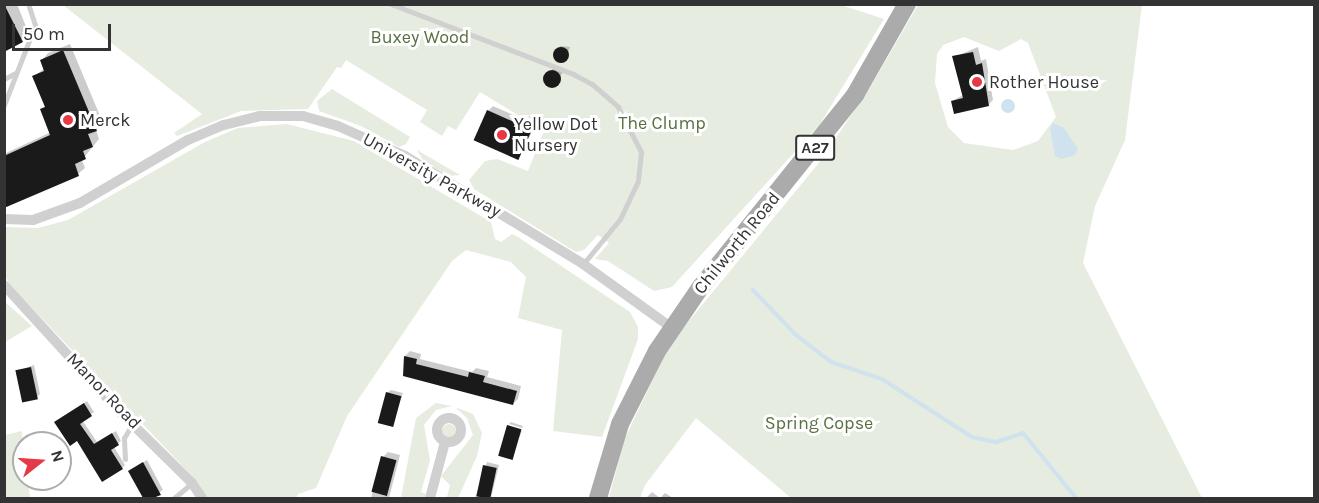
<!DOCTYPE html>
<style>
body{margin:0}
#map{position:relative;width:1319px;height:503px;overflow:hidden;background:#fff;font-family:Karla,sans-serif}
div>[style]{position:absolute}
[style*='--x']{left:calc(var(--x)*1px);top:calc(var(--y)*1px);width:calc(var(--w)*1px);rotate:calc(var(--a)*1deg)}
.green>*{inset:0;background:#e6ecdf}
.round{border-radius:50%}
.water>*{inset:0;background:#cfe2ee}
.shadow>*{inset:0;background:#0003}
.stream>*{height:4px;margin:-2px;padding:0 2px;transform-origin:2px;border-radius:2px;background:#cfe2ee}
.building>*{inset:0;background:#1a1a1a;transform-origin:0 0}
.service>*{height:5px;margin:-2.5px;padding:0 2.5px;transform-origin:2.5px;border-radius:2.5px;background:#d0d0d0}
.minor>*{height:10px;margin:-5px;padding:0 5px;transform-origin:5px;border-radius:5px;background:#d0d0d0}
.minor>.ring{margin:-5px;padding:0;box-sizing:content-box;background:none;border:10px solid #d0d0d0;border-radius:50%}
.primary>*{height:18px;margin:-9px;padding:0 9px;transform-origin:9px;border-radius:9px;background:#ababab}
.dots>*{width:16px;height:16px;translate:-50% -50%;box-sizing:border-box;border:3px solid #fff;border-radius:50%}
span{translate:-50% -50%;white-space:nowrap;text-align:center;line-height:1.15;-webkit-text-stroke:6px #fff;paint-order:stroke}
.shield-label span{padding:2px 4px;background:#fff;border:2px solid;border-radius:4px;-webkit-text-stroke-width:0}
.shield-label{font-size:16px;color:#333;font-weight:700}
.park-label{font-size:18px;color:#56703f}
.poi-label{font-size:18px;color:#333}
.left{translate:0 -50%;text-align:left}
.street-label{font-size:18px;color:#333}
.frame{position:absolute;inset:0;border:6px solid #333;pointer-events:none}
.north{position:absolute;left:12px;top:431px;width:60px;height:60px;box-sizing:border-box;background:#fff;border:2px solid #adadad;border-radius:50%;rotate:73deg;font-size:16px;font-weight:700;line-height:24px;text-align:center;color:#333}
.north::after{content:'';display:block;margin:auto;width:21px;height:27px;background:#e63946;clip-path:polygon(50% 0,100% 100%,50% 72%,0 100%)}
.scale{position:absolute;left:12px;top:24px;width:99px;height:27px;box-sizing:border-box;border:3px solid #333;border-top:0;padding-left:8px;font-size:18px;line-height:21px;white-space:nowrap;color:#333;-webkit-text-stroke:4px #fff;paint-order:stroke}
</style>
<div id="map">
<div class="green">
<div style="clip-path:polygon(838px 4px,884px 19px,820px 124px,672px 287px,654px 291px,608px 261px,595px 259px,609px 243px,598px 235px,584px 250px,576px 252px,474px 189px,469px 180px,485px 161px,497px 159px,528px 171px,544px 131px,480px 92px,456px 130px,448px 126px,442px 136px,420px 122px,427px 110px,346px 60px,341px 68px,337px 67px,308px 109px,241px 111px,177px 136px,174px 133px,202px 114px,63px 5px)"></div>
<div style="clip-path:polygon(evenodd,918px 5px,1142px 5px,1125px 140px,1095px 206px,1083px 263px,1202px 498px,791px 498px,696px 418px,645px 485px,640px 498px,609px 498px,624px 440px,670px 344px,818px 164px,871px 86px,918px 5px,964px 37px,999px 51px,1021px 39px,1028px 43px,1056px 117px,1038px 141px,1013px 150px,964px 143px,948px 127px,935px 83px,937px 54px,943px 45px,964px 37px)"></div>
<div style="clip-path:polygon(332px 89px,410px 137px,406px 144px,399px 147px,361px 126px,319px 111px,317px 101px)"></div>
<div style="clip-path:polygon(287px 124px,354px 141px,491px 222px,495px 239px,501px 242px,512px 234px,518px 237px,630px 312px,638px 327px,638px 339px,602px 437px,553px 431px,562px 330px,518px 318px,526px 277px,511px 262px,466px 250px,452px 261px,347px 416px,316px 488px,298px 494px,296px 498px,208px 498px,196px 480px,9px 284px,5px 275px,4px 227px,38px 228px,68px 220px,205px 142px,238px 128px)"></div>
<div style="clip-path:polygon(417px 150px,460px 175px,448px 176px,424px 162px)"></div>
<div style="clip-path:polygon(4px 301px,32px 326px,5px 342px,4px 342px)"></div>
<div style="clip-path:polygon(436px 403px,452px 406px,436px 410px,424px 425px,430px 460px,421px 492px,426px 494px,424px 498px,401px 498px,416px 418px)"></div>
<div style="clip-path:polygon(455px 407px,473px 414px,482px 433px,477px 456px,458px 498px,447px 497px,450px 485px,441px 476px,473px 435px,467px 418px)"></div>
<div class="round" style="left:442px;top:424px;width:14px;height:14px"></div>
<div style="clip-path:polygon(22px 431px,24px 479px,28px 479px,30px 498px,5px 498px,5px 435px)"></div>
</div>
<div class="water">
<div class="round" style="left:1001px;top:99px;width:14px;height:14px"></div>
<div style="clip-path:polygon(1053px 123px,1064px 128px,1078px 149px,1075px 155px,1061px 159px,1055px 156px,1050px 128px)"></div>
</div>
<div class="shadow">
<div style="clip-path:polygon(4px 4px,17px 4px,29px 34px,4px 49px)"></div>
<div style="clip-path:polygon(70px 44px,103px 123px,96px 130px,99px 139px,82px 160px,85px 168px,78px 174px,4px 206px,4px 154px,51px 132px,42px 110px,46px 105px,34px 76px,45px 68px,42px 60px,48px 53px)"></div>
<div style="clip-path:polygon(560px 46px,570px 47px,565px 60px,556px 60px)"></div>
<div style="clip-path:polygon(978px 47px,981px 61px,986px 59px,993px 100px,988px 105px,952px 101px,963px 95px,954px 57px)"></div>
<div style="clip-path:polygon(553px 68px,563px 72px,554px 86px,546px 81px)"></div>
<div style="clip-path:polygon(493px 106px,536px 125px,517px 160px,488px 111px)"></div>
<div style="clip-path:polygon(410px 351px,421px 354px,420px 359px,472px 372px,476px 368px,489px 371px,487px 377px,521px 386px,518px 399px,513px 404px,405px 375px,405px 356px)"></div>
<div style="clip-path:polygon(34px 365px,40px 394px,37px 397px,17px 371px)"></div>
<div style="clip-path:polygon(391px 390px,403px 393px,391px 426px,387px 393px)"></div>
<div style="clip-path:polygon(87px 401px,94px 412px,82px 420px,97px 442px,116px 431px,121px 441px,114px 447px,125px 465px,122px 468px,77px 439px,59px 419px)"></div>
<div style="clip-path:polygon(511px 422px,523px 426px,522px 428px,509px 424px)"></div>
<div style="clip-path:polygon(508px 426px,522px 431px,511px 458px)"></div>
<div style="clip-path:polygon(388px 452px,400px 455px,389px 498px,371px 498px,383px 457px)"></div>
<div style="clip-path:polygon(147px 460px,163px 490px,150px 498px,145px 498px,130px 471px)"></div>
<div style="clip-path:polygon(487px 462px,499px 465px,491px 498px,475px 498px)"></div>
<div style="clip-path:polygon(652px 492px,660px 498px,665px 493px,673px 498px,646px 498px)"></div>
</div>
<div class="stream">
<div style="--x:753;--y:290;--w:62;--a:46.3"></div>
<div style="--x:796;--y:335;--w:44;--a:37.6"></div>
<div style="--x:831;--y:362;--w:54;--a:18.4"></div>
<div style="--x:882;--y:379;--w:107;--a:32.8"></div>
<div style="--x:972;--y:437;--w:25;--a:12"></div>
<div style="--x:996;--y:442;--w:28;--a:-18"></div>
<div style="--x:1023;--y:433;--w:84;--a:50.8"></div>
</div>
<div class="building">
<div style="clip-path:polygon(4px 4px,23px 42px,4px 52px)"></div>
<div class="round" style="left:553px;top:47px;width:16px;height:16px"></div>
<div style="clip-path:polygon(63px 50px,97px 131px,88px 134px,93px 147px,83px 151px,86px 159px,75px 164px,79px 176px,4px 208px,4px 156px,50px 135px,40px 109px,45px 107px,32px 76px,44px 71px,40px 60px)"></div>
<div style="clip-path:polygon(973px 52px,976px 65px,982px 63px,989px 106px,954px 114px,951px 101px,963px 98px,952px 56px)"></div>
<div class="round" style="left:543px;top:70px;width:18px;height:18px"></div>
<div style="left:487px;top:110px;width:49px;height:33px;rotate:24deg"></div>
<div style="clip-path:polygon(404px 356px,417px 359px,416px 364px,468px 377px,469px 372px,485px 376px,483px 382px,517px 391px,513px 405px,403px 376px)"></div>
<div style="left:31px;top:367px;width:33px;height:16px;rotate:78deg"></div>
<div style="left:386px;top:392px;width:16px;height:32px;rotate:15deg"></div>
<div style="clip-path:polygon(84px 403px,92px 416px,80px 424px,94px 444px,112px 433px,119px 445px,111px 450px,123px 469px,102px 482px,77px 441px,70px 446px,54px 422px)"></div>
<div style="left:507px;top:425px;width:15px;height:32px;rotate:16deg"></div>
<div style="left:381px;top:456px;width:16px;height:37px;rotate:15deg"></div>
<div style="clip-path:polygon(143px 462px,161px 495px,153px 498px,143px 498px,128px 471px)"></div>
<div style="left:483px;top:465px;width:14px;height:32px;rotate:12deg"></div>
</div>
<div class="service">
<div style="--x:391;--y:4;--w:195;--a:21"></div>
<div style="--x:573;--y:74;--w:21;--a:28"></div>
<div style="--x:592;--y:84;--w:35;--a:41"></div>
<div style="--x:618;--y:107;--w:51;--a:62.9"></div>
<div style="--x:641;--y:152;--w:29;--a:96"></div>
<div style="--x:638;--y:181;--w:42;--a:115.3"></div>
<div style="--x:620;--y:219;--w:58;--a:129.4"></div>
<div style="--x:4;--y:79;--w:13;--a:-27"></div>
<div style="--x:4;--y:105;--w:86;--a:-68.8"></div>
<div style="--x:35;--y:25;--w:22;--a:-108"></div>
<div style="--x:125;--y:459;--w:21;--a:-93"></div>
<div style="--x:124;--y:438;--w:16;--a:-60"></div>
<div style="--x:174;--y:498;--w:23;--a:-40"></div>
</div>
<div class="minor">
<div style="--x:4;--y:219;--w:29;--a:2"></div>
<div style="--x:33;--y:220;--w:50;--a:-19.9"></div>
<div style="--x:80;--y:203;--w:125;--a:-30.3"></div>
<div style="--x:188;--y:140;--w:39;--a:-23"></div>
<div style="--x:224;--y:125;--w:36;--a:-14"></div>
<div style="--x:259;--y:116;--w:44;--a:0"></div>
<div style="--x:303;--y:116;--w:36;--a:16"></div>
<div style="--x:338;--y:126;--w:73;--a:24.1"></div>
<div style="--x:405;--y:156;--w:208;--a:31.2"></div>
<div style="--x:583;--y:264;--w:110;--a:35.7"></div>
<div style="--x:4;--y:285;--w:169;--a:47.6"></div>
<div style="--x:118;--y:410;--w:104;--a:44.6"></div>
<div style="--x:192;--y:483;--w:18;--a:56"></div>
<div class="ring" style="left:437px;top:418px;width:14px;height:14px"></div>
<div style="--x:430;--y:498;--w:58;--a:-75"></div>
</div>
<div class="primary">
<div style="--x:598;--y:498;--w:77;--a:-73.4"></div>
<div style="--x:620;--y:424;--w:82;--a:-63.1"></div>
<div style="--x:657;--y:351;--w:76;--a:-55.7"></div>
<div style="--x:700;--y:288;--w:248;--a:-51.2"></div>
<div style="--x:855;--y:95;--w:105;--a:-60.3"></div>
</div>
<div class="dots">
<div style="left:977px;top:82px;background:#e63946"></div>
<div style="left:68px;top:120px;background:#e63946"></div>
<div style="left:502px;top:135px;background:#e63946"></div>
</div>
<div class="shield-label">
<span style="left:815px;top:148px">A27</span>
</div>
<div class="park-label">
<span style="left:420px;top:37px">Buxey Wood</span>
<span style="left:662px;top:123px">The Clump</span>
<span style="left:819px;top:423px">Spring Copse</span>
</div>
<div class="poi-label">
<span class="left" style="left:989px;top:82px">Rother House</span>
<span class="left" style="left:80px;top:120px">Merck</span>
<span class="left" style="left:514px;top:135px">Yellow Dot<br>Nursery</span>
</div>
<div class="street-label">
<span style="left:432px;top:175px;rotate:29deg">University Parkway</span>
<span style="left:737px;top:243px;rotate:-51deg">Chilworth Road</span>
<span style="left:104px;top:391px;rotate:46deg">Manor Road</span>
</div>
<div class="frame"></div>
<div class="north">N</div>
<div class="scale">50 m</div>
</div>
